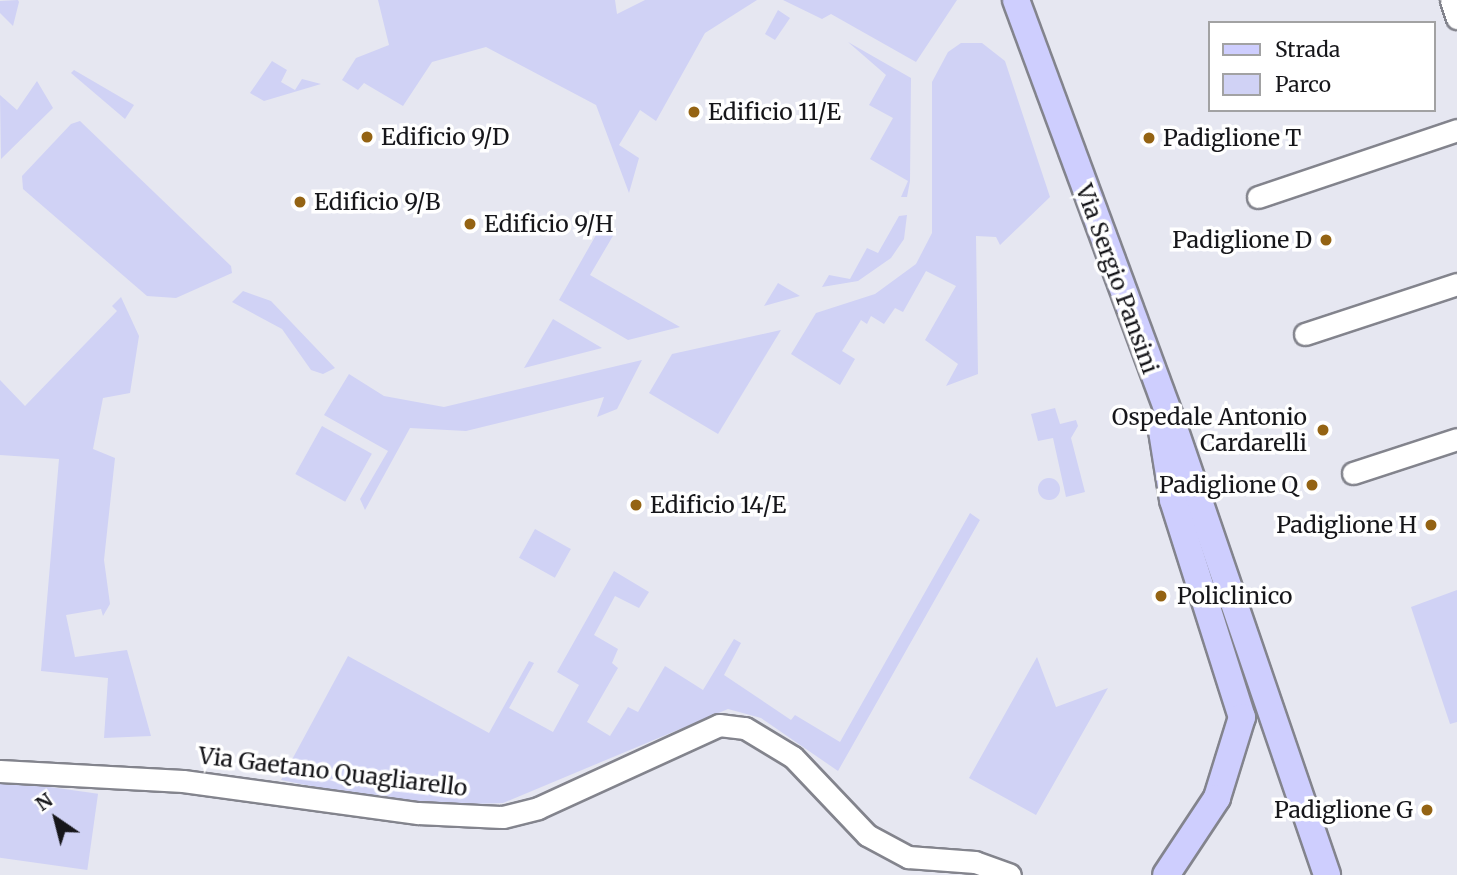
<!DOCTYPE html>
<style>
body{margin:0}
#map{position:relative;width:1457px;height:875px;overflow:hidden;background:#e6e7f1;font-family:Merriweather,serif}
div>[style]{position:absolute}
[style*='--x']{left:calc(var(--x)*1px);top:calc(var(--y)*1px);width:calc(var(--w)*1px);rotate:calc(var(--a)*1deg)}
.green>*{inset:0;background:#d0d2f5;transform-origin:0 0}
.round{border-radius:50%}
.roads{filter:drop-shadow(2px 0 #83848d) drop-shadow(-2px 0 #83848d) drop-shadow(0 2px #83848d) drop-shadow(0 -2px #83848d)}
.minor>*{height:21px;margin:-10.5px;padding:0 10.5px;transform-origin:10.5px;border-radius:10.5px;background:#fff}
.major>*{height:26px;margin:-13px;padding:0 13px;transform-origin:13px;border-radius:13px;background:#cecefe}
.dots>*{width:19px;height:19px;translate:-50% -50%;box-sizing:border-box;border:4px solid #fff;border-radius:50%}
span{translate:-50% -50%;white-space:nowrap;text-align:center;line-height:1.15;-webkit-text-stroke:7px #fff;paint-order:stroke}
.poi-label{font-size:23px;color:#16161a}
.left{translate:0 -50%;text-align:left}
.right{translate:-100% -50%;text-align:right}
.street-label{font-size:23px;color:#16161a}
.legend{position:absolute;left:1208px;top:21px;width:228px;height:91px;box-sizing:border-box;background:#fff;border:2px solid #a2a2a3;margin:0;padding:9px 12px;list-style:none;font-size:21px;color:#16161a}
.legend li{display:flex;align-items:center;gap:14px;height:35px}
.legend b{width:35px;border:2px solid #a2a2a3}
.north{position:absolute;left:21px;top:784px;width:70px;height:70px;-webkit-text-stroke:5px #fff;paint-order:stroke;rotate:325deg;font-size:19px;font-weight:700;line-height:28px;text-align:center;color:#16161a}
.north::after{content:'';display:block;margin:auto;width:24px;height:32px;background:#16161a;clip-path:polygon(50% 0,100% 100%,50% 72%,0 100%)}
</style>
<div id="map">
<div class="green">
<div style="clip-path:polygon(18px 0,19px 2px,13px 26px,0 13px,0 1px)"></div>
<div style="clip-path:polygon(378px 0,615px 0,617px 14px,645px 0,757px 0,705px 33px,656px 121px,640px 110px,619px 145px,639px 158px,629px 193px,596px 105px,486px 47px,432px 62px,403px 106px,364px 83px,358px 90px,342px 80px,356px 58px,389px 45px)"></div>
<div style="clip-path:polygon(783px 0,957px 0,916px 62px,831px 14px,822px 19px)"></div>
<div style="clip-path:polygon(778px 10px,790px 18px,775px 40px,765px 34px)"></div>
<div style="clip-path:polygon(848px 42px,911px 78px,910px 181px,907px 197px,901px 197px,908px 181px,870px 159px,893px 118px,869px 105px,886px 75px)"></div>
<div style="clip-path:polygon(961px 43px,982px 43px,1005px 61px,1050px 197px,1000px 245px,996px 237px,976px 236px,978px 374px,946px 386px,958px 364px,925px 340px,956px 286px,926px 271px,903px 312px,895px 308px,884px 324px,871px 316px,867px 324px,861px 320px,842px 351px,855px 359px,840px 385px,791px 354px,816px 313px,875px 294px,916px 264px,932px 233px,932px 82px,948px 52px)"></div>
<div style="clip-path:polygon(272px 61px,287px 70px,281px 82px,295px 90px,302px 79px,321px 84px,264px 101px,250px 93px)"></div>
<div style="clip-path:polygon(74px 70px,134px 105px,125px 119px,71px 73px)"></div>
<div style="clip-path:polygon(37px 81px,53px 108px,1px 159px,0 95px,17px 110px)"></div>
<div style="clip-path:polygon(80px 121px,231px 266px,232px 273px,176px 298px,147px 296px,23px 189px,22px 176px,71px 124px)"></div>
<div style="clip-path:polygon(907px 215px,904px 239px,891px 258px,858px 281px,822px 287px,829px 275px,850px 279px,867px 248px,878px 253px,899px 216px)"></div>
<div style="clip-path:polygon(604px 221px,617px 229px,590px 275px,680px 327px,628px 340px,559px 300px)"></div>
<div style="clip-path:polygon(778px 283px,800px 296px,764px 306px)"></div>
<div style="clip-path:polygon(243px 291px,271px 301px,335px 368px,323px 374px,311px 370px,282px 329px,232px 302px)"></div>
<div style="clip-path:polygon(121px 297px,139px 336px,130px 393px,103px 398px,93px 449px,115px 458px,104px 560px,110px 604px,103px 616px,101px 609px,66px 615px,75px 657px,127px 650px,151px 736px,104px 738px,108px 678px,41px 671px,59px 459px,0 455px,0 380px,25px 406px,117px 311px,112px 306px)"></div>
<div style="clip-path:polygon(553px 319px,602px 348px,524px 368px)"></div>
<div style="clip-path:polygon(781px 330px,718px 434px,649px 393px,672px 354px)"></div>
<div style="clip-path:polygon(642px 360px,617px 409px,597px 417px,604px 397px,466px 431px,410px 428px,365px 510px,360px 499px,388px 451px,324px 415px,349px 374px,384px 396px,444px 407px)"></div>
<div style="clip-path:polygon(1055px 408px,1060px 424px,1076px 420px,1078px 426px,1071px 438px,1085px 492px,1066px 497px,1053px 438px,1038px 441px,1031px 414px)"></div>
<div style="left:322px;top:426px;width:57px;height:55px;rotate:29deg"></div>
<div class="round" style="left:1038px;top:478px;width:22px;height:22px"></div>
<div style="clip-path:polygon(970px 513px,980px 520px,838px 771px,761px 718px,728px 709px,503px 803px,411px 806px,281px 780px,348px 656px,489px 733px,529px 661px,534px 663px,509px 708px,553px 732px,579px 685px,557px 672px,614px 571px,649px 592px,639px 608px,615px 596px,594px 635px,618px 649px,612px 663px,618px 668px,587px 722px,610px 736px,628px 707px,638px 712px,665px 666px,703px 690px,734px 639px,741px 643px,724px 675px,791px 720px,795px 715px,840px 742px)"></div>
<div style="left:535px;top:529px;width:41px;height:33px;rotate:29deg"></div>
<div style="clip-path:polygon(1457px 590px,1457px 722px,1450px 724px,1411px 607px)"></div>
<div style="clip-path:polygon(1037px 657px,1056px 707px,1108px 688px,1036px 815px,969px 778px)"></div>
<div style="left:0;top:780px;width:99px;height:77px;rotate:8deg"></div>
</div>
<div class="roads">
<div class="minor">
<div style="--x:1451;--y:0;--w:19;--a:72"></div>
<div style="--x:1258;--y:197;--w:210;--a:-18.6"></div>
<div style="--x:1305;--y:334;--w:160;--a:-18.2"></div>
<div style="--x:1353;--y:473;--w:109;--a:-18.1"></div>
<div style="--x:0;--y:771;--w:183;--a:3.1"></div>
<div style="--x:183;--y:781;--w:237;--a:7.8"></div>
<div style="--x:418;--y:813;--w:85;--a:2.7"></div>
<div style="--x:503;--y:817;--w:36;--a:-14"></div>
<div style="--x:538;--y:808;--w:199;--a:-24.6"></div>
<div style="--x:719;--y:725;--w:26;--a:7"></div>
<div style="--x:745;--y:728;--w:56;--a:31.1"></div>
<div style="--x:793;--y:757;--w:108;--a:46.5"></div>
<div style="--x:867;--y:835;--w:47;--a:28.2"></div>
<div style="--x:908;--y:857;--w:67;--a:4.3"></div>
<div style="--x:975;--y:862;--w:37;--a:20"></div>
</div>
<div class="major">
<div style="--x:1016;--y:0;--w:447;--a:69.7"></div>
<div style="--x:1171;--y:419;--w:482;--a:71.1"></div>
<div style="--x:1162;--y:431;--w:70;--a:80.9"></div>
<div style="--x:1173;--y:500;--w:228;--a:72.4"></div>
<div style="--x:1242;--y:717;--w:85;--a:107.2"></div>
<div style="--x:1217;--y:798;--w:92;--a:123.5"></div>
</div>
</div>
<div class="dots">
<div style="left:694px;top:112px;background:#946313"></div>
<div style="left:367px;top:137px;background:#946313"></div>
<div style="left:1149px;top:138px;background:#946313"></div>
<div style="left:300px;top:202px;background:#946313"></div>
<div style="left:470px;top:224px;background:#946313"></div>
<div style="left:1326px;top:240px;background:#946313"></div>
<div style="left:1323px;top:430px;background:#946313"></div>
<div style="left:1312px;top:485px;background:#946313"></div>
<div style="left:636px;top:505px;background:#946313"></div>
<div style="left:1431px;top:525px;background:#946313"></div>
<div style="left:1161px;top:596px;background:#946313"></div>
<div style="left:1427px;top:810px;background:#946313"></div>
</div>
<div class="poi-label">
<span class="left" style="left:708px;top:112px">Edificio 11/E</span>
<span class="left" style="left:381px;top:137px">Edificio 9/D</span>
<span class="left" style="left:1163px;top:138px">Padiglione T</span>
<span class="left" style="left:314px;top:202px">Edificio 9/B</span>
<span class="left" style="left:484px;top:224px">Edificio 9/H</span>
<span class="right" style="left:1312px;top:240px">Padiglione D</span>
<span class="right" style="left:1307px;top:430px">Ospedale Antonio<br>Cardarelli</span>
<span class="right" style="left:1298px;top:485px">Padiglione Q</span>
<span class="left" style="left:650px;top:505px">Edificio 14/E</span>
<span class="right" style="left:1417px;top:525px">Padiglione H</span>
<span class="left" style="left:1177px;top:596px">Policlinico</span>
<span class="right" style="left:1413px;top:810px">Padiglione G</span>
</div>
<div class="street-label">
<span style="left:1117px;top:279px;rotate:70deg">Via Sergio Pansini</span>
<span style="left:333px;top:772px;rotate:7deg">Via Gaetano Quagliarello</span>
</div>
<ul class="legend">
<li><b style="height:9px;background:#cecefe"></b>Strada</li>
<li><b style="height:19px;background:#d0d2f5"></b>Parco</li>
</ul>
<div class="north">N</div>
</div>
